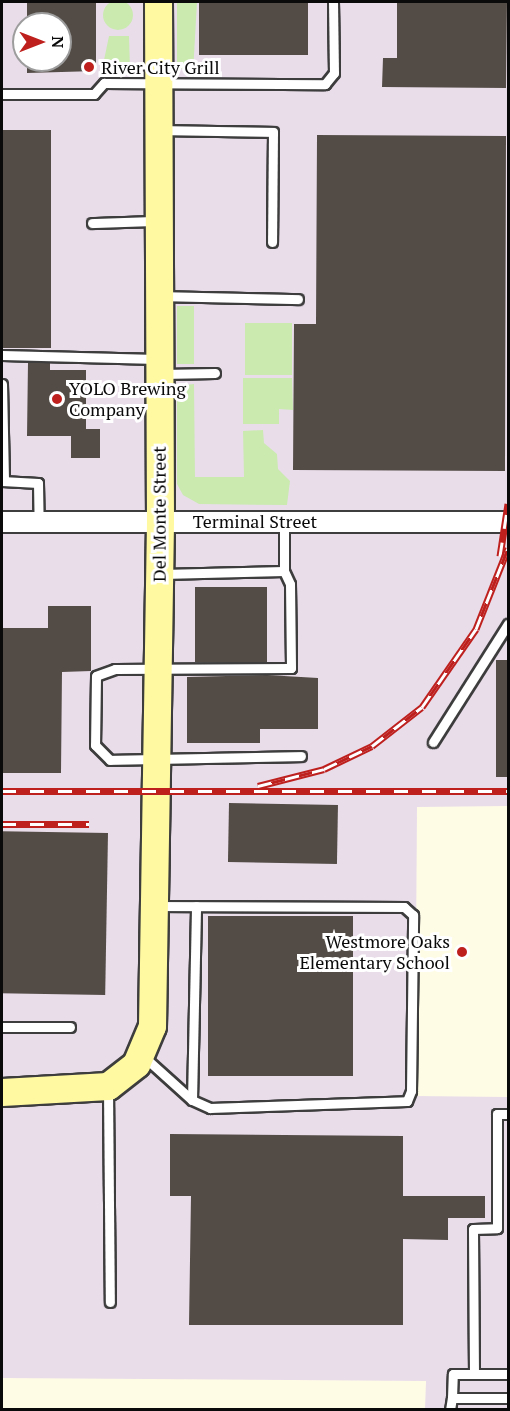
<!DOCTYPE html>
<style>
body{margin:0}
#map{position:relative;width:510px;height:1411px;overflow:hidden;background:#fffce6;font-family:"PT Serif",serif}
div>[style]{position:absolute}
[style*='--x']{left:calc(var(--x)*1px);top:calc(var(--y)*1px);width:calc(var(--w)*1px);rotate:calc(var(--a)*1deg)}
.industrial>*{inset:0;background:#e9ddea}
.green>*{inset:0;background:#caeab0;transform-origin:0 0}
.round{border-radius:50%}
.building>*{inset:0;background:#534c46;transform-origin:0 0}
.roads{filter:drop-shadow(2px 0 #3d3d3d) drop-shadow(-2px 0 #3d3d3d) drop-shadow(0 2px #3d3d3d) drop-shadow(0 -2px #3d3d3d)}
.lane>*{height:9px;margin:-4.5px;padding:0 4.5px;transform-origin:4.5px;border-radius:4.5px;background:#fff}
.street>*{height:20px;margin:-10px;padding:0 10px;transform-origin:10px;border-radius:10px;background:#fff}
.secondary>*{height:27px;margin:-13.5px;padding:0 13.5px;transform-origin:13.5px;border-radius:13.5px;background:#fffaa1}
.rail>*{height:7px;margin-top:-3.5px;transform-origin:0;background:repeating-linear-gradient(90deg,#fff 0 14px,#be201e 0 28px);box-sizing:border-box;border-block:2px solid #be201e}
.dots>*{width:16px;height:16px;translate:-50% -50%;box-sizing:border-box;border:3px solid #fff;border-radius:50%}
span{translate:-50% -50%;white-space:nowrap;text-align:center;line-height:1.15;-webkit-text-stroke:6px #fff;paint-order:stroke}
.poi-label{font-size:18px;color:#0a0a0a}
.left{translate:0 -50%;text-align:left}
.right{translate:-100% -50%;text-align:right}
.street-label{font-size:18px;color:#0a0a0a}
.frame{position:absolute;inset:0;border:3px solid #0a0a0a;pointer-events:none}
.north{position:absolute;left:12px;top:12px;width:60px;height:60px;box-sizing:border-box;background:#fff;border:2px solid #9d9d9d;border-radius:50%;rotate:90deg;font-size:16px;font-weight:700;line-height:24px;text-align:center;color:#0a0a0a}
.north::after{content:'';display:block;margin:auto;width:21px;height:27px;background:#be201e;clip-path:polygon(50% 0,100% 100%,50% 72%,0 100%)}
</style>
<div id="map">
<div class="industrial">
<div style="clip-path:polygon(evenodd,2px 2px,508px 2px,508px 806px,417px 807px,415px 1096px,508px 1097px,508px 1408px,425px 1409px,426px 1381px,2px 1378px,2px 2px,24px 24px,60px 24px,60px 60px,24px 60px,24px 24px)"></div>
</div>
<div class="green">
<div class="round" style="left:103px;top:0;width:30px;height:30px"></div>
<div style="clip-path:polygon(177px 2px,197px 2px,193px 73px,177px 67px)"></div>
<div style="clip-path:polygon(109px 36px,129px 36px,130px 69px,117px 72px,117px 60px,104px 60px)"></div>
<div style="left:177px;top:306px;width:17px;height:58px"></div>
<div style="left:245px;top:323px;width:47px;height:52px"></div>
<div style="clip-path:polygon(243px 378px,292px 378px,293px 410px,279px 409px,279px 424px,243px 424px)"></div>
<div style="clip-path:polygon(194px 384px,195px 477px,244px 477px,243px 431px,263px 430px,264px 443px,277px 454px,278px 469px,290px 481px,287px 505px,199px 504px,183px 495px,177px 484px,177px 386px)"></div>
</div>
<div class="building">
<div style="clip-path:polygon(27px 2px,96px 2px,96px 71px,27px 73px,27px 60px,60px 60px,60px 24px,27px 24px)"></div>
<div style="left:199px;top:2px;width:109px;height:53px"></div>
<div style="clip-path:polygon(397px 2px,507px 2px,506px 88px,382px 87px,383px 58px,397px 58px)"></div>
<div style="left:2px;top:130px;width:49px;height:218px"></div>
<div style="clip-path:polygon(317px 135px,506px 136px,505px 471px,293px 470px,294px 324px,316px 324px)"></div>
<div style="clip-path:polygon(28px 362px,50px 363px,50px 370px,86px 370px,86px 429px,100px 429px,100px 458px,71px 458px,71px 436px,27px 436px)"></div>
<div style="left:195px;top:587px;width:72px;height:75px"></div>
<div style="clip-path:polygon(48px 606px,91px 606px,91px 671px,62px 672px,61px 773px,2px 773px,2px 628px,48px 628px)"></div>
<div style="left:496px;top:660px;width:12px;height:117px"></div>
<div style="clip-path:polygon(267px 675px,318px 678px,318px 729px,260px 729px,260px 743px,187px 743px,187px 677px)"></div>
<div style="left:229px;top:803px;width:109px;height:59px;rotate:1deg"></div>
<div style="left:108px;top:833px;width:162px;height:106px;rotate:91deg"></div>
<div style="left:208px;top:916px;width:145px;height:160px"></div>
<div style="clip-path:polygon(170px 1134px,403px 1136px,403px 1196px,485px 1196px,485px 1218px,448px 1218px,448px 1240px,403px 1239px,403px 1325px,189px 1325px,191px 1196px,170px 1196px)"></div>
</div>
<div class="roads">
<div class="lane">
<div style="--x:2;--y:94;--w:92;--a:0"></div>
<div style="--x:94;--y:94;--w:15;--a:-48"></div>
<div style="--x:104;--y:83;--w:221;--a:0.3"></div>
<div style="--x:325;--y:84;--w:14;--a:-51"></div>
<div style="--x:334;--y:73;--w:71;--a:-90.8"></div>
<div style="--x:161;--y:130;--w:112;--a:1"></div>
<div style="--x:273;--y:132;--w:110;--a:90.5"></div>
<div style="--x:92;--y:223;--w:64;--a:-1.8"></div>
<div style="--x:161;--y:296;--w:137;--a:1.3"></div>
<div style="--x:2;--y:355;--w:155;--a:1.5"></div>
<div style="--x:162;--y:374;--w:53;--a:-1.1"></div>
<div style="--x:2;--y:384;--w:97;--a:88.8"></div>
<div style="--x:2;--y:481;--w:36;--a:3"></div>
<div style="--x:38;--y:483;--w:39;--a:89"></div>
<div style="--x:284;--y:571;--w:14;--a:65"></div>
<div style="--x:290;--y:584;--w:84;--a:89.3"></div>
<div style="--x:291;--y:668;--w:176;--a:179.7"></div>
<div style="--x:115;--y:669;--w:20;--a:160"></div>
<div style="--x:96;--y:676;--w:69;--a:90.8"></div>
<div style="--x:95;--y:745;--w:21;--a:45"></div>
<div style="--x:110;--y:760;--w:191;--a:-1.2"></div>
<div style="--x:162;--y:574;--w:122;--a:-1.4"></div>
<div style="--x:284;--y:571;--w:49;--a:-90"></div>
<div style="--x:433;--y:742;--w:140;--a:-57.6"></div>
<div style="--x:2;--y:1027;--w:68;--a:0"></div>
<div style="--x:142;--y:1055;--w:67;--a:42"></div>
<div style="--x:192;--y:1100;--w:20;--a:24"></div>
<div style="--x:210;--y:1108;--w:197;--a:-2"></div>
<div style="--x:407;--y:1101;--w:11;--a:-68"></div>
<div style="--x:411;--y:1091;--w:176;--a:-89.3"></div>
<div style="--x:413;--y:915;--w:12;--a:-138"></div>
<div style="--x:404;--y:907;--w:248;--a:-179.8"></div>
<div style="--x:108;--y:1089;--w:213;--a:89.5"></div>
<div style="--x:192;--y:1100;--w:194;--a:-88.8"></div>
<div style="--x:474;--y:1374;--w:145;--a:-90.4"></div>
<div style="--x:473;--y:1229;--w:24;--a:-2"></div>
<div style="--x:497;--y:1228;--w:114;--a:-90"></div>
<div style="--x:497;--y:1114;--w:11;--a:0"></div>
<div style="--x:452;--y:1398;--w:24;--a:-88"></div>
<div style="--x:453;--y:1374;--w:55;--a:0"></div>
<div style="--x:450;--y:1410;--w:12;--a:-81"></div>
<div style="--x:452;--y:1398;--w:56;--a:0"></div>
</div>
<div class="street">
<div style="--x:2;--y:522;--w:506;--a:0"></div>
</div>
<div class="secondary">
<div style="--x:2;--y:1092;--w:106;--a:-3.2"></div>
<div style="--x:108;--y:1086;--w:36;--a:-38"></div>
<div style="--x:136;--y:1064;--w:41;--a:-67.2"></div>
<div style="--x:152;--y:1026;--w:505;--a:-89.09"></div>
<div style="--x:160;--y:521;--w:519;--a:-90.22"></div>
</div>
</div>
<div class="rail">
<div style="--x:500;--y:556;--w:53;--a:-81.3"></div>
<div style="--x:258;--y:786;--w:68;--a:-14.4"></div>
<div style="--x:324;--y:769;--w:53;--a:-25.6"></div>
<div style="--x:372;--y:746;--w:63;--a:-38"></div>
<div style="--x:422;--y:707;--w:95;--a:-55.3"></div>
<div style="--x:476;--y:629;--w:87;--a:-68.4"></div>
<div style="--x:2;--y:791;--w:506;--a:0"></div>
<div style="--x:2;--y:824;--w:87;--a:0"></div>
</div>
<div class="dots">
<div style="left:89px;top:67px;background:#be201e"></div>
<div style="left:57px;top:399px;background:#be201e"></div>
<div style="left:462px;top:952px;background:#be201e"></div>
</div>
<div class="poi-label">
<span class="left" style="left:101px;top:67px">River City Grill</span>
<span class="left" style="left:69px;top:399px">YOLO Brewing<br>Company</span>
<span class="right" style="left:450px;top:952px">Westmore Oaks<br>Elementary School</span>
</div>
<div class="street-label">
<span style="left:159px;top:514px;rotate:-90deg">Del Monte Street</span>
<span style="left:255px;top:521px">Terminal Street</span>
</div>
<div class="frame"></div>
<div class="north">N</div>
</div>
